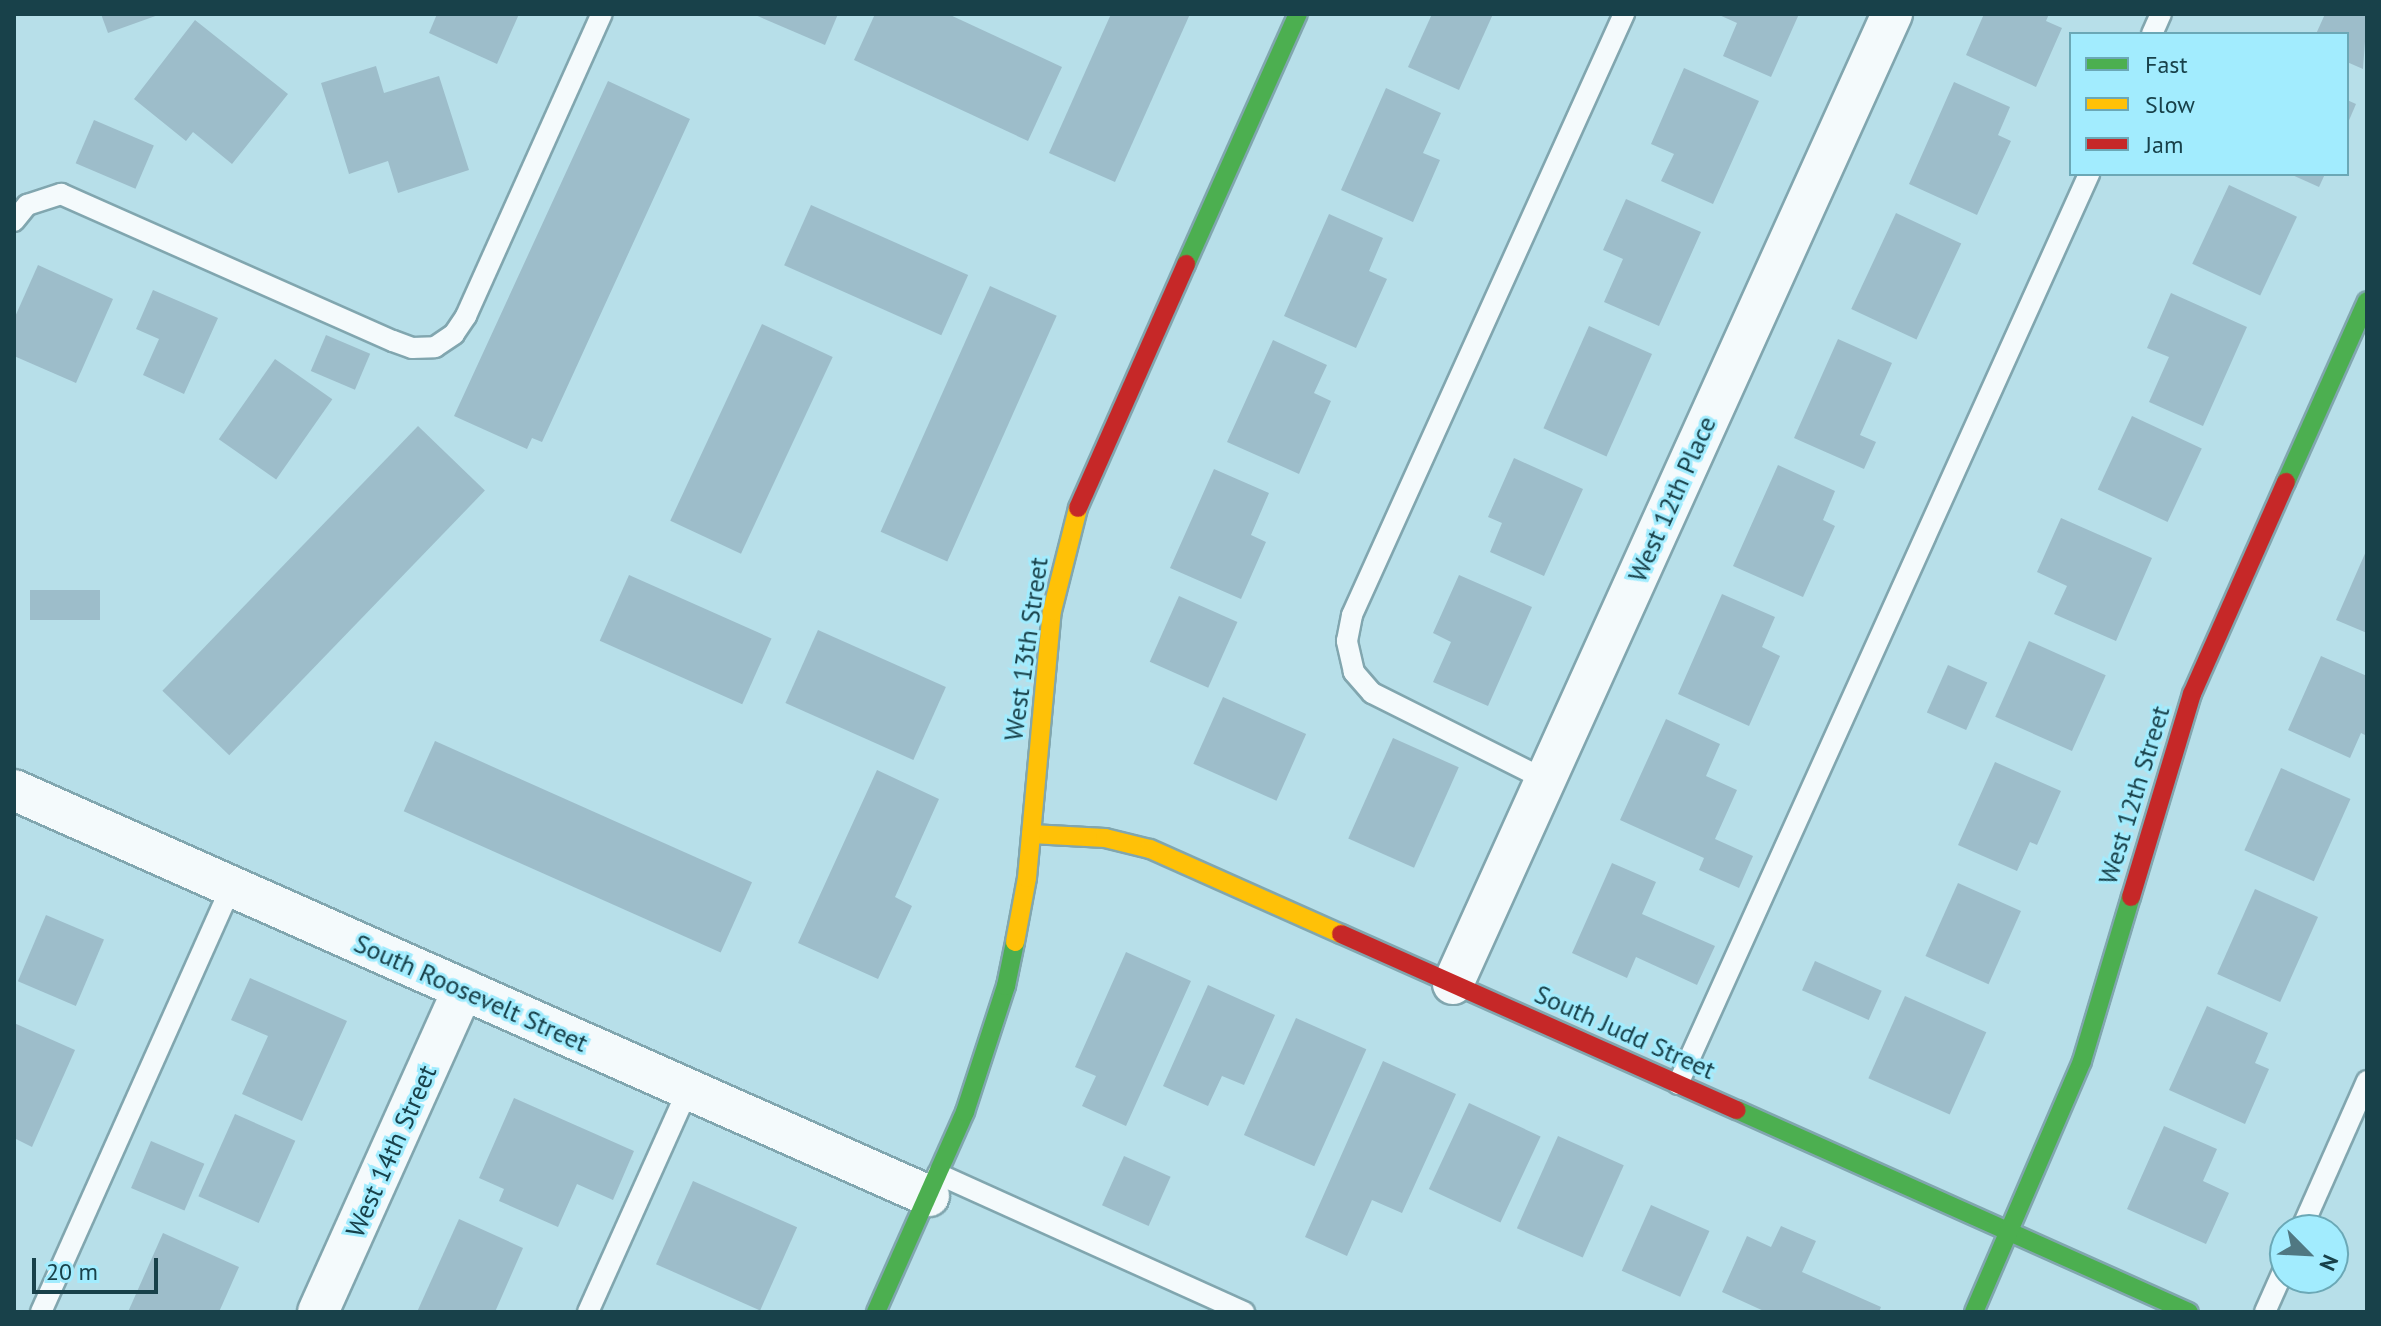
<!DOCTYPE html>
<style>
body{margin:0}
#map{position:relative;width:2381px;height:1326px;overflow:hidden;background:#b7dfe9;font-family:"PT Sans",sans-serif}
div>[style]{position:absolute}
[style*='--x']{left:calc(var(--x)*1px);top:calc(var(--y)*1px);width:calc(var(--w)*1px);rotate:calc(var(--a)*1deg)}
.building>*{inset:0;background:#9dbdca;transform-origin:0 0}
.roads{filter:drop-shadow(2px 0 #81a6af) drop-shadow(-2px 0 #81a6af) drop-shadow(0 2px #81a6af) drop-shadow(0 -2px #81a6af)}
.lane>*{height:20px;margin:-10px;padding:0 10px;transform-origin:10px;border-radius:10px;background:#f4fafc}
.street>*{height:40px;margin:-20px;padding:0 20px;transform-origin:20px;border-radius:20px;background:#f4fafc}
.fast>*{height:18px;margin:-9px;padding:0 9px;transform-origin:9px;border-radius:9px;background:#4caf50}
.slow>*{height:18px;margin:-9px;padding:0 9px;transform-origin:9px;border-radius:9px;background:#ffc107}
.jam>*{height:18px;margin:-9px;padding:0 9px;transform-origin:9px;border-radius:9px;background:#c62828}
span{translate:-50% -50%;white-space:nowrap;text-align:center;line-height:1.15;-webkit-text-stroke:6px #a2ecfe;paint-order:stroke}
.street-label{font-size:26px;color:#18414a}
.frame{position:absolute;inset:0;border:16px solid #18414a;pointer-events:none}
.legend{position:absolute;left:2069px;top:32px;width:280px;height:144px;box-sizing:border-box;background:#a2ecfe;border:2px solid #6ba8b6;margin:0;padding:10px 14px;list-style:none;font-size:24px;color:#18414a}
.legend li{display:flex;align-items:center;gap:16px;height:40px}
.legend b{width:40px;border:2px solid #6ba8b6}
.north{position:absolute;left:2269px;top:1214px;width:80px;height:80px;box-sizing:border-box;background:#a2ecfe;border:2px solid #6ba8b6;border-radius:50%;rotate:114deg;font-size:22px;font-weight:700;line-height:32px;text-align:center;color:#18414a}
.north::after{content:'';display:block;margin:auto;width:28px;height:36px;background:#507882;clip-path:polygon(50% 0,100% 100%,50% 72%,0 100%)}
.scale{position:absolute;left:32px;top:1258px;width:126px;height:36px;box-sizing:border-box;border:4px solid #18414a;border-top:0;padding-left:10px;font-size:24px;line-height:28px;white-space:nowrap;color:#18414a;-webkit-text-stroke:6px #a2ecfe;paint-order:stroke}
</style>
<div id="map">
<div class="building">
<div style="clip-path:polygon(101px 14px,161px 14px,108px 33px)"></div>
<div style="clip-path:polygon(437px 14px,519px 14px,497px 64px,429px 33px)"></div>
<div style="clip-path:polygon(753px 14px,838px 14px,825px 45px)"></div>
<div style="clip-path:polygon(875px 14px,948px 14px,1062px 67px,1028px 141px,854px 60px)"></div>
<div style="clip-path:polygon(1111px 14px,1190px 14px,1115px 182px,1049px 153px)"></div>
<div style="clip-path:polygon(1432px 14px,1493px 14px,1459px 90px,1408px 67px)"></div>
<div style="clip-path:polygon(1717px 14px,1799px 14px,1771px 77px,1723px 56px,1737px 23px)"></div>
<div style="clip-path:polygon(1984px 14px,2049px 14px,2046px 21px,2062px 28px,2036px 87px,1966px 55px)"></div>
<div style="clip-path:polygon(2325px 14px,2367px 14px,2363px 69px,2347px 62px,2347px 34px,2316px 34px)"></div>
<div style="clip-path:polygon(195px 20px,288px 94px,232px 164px,193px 132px,186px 141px,134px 99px)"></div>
<div style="clip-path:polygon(376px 66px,384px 93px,439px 76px,469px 170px,398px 193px,388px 161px,349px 174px,321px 83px)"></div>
<div style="clip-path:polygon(1684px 68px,1759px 101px,1713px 204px,1661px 181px,1674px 154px,1651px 144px)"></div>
<div style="clip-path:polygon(608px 81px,690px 119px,542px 442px,532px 438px,527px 449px,454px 416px)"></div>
<div style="clip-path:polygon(1954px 82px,2010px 107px,1998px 135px,2011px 141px,1977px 215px,1909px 184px)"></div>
<div style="clip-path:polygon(1386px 88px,1441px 113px,1423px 153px,1440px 160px,1413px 222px,1341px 190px)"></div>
<div style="clip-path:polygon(2347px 100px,2356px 104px,2347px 125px)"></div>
<div style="left:94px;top:120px;width:65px;height:47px;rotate:23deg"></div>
<div style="clip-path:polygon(2290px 174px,2325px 174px,2319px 187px)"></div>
<div style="left:2229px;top:185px;width:75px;height:87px;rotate:25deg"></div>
<div style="clip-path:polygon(1626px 199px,1701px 232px,1659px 326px,1604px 302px,1623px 259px,1603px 250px)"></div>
<div style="left:811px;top:205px;width:172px;height:66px;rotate:24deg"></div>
<div style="left:1896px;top:213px;width:72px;height:106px;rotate:25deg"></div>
<div style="clip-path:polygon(1329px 214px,1383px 238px,1369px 271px,1387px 279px,1356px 348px,1284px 316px)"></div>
<div style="clip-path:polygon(38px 265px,113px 299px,76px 383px,14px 356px,14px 319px)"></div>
<div style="left:990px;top:286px;width:73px;height:269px;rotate:24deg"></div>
<div style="clip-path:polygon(153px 290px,218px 318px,184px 394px,143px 375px,159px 339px,136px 329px)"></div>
<div style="clip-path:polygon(2171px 293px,2247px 327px,2203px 426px,2149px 402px,2169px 357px,2147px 348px)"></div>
<div style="left:762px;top:324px;width:78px;height:217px;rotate:25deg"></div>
<div style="left:1589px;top:326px;width:69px;height:112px;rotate:24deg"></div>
<div style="left:326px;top:335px;width:48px;height:39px;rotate:23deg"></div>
<div style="clip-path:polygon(1838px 339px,1892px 363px,1860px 435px,1876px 442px,1864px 469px,1794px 438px)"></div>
<div style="clip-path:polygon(1273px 340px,1327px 365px,1314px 393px,1331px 401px,1299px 474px,1227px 442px)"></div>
<div style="left:275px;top:359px;width:70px;height:98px;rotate:35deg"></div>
<div style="left:2132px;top:416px;width:77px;height:81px;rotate:25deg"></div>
<div style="left:418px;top:426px;width:93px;height:368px;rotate:44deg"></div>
<div style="clip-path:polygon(1514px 458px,1583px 489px,1544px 576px,1490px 552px,1502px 523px,1488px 517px)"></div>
<div style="clip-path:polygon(1778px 465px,1835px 491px,1823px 520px,1835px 526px,1803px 597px,1733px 566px)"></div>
<div style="clip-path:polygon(1214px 469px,1269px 493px,1251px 535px,1266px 542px,1241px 599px,1170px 568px)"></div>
<div style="clip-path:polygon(2061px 518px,2152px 558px,2116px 641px,2054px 614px,2067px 586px,2037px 572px)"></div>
<div style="clip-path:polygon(2367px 549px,2367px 633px,2336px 620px)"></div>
<div style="left:629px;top:575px;width:156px;height:72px;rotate:24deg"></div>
<div style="clip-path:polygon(1459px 575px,1532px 607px,1488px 706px,1433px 682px,1451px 642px,1433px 633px)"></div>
<div style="left:30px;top:590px;width:70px;height:30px"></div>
<div style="clip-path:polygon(1722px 594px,1775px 617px,1762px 647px,1780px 656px,1749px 726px,1678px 694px)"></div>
<div style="left:1179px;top:596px;width:64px;height:72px;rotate:24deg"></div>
<div style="left:818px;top:630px;width:140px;height:80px;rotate:24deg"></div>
<div style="left:2029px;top:641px;width:84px;height:83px;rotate:24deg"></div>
<div style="clip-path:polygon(2321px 656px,2367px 676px,2367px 736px,2361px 733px,2350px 758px,2288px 730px)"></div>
<div style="left:1948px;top:665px;width:43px;height:52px;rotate:24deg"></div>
<div style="left:1223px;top:697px;width:91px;height:73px;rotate:24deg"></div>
<div style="clip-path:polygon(1666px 719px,1720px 744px,1706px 776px,1737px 790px,1715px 839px,1753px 856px,1739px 888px,1699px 870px,1704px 858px,1620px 820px)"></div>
<div style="left:1393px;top:738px;width:72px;height:110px;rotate:24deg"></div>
<div style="left:435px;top:741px;width:347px;height:77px;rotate:24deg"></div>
<div style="clip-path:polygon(1995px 762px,2061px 791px,2037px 845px,2030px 842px,2017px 871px,1958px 845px)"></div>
<div style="left:2281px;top:768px;width:76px;height:90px;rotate:24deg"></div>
<div style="clip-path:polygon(877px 770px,939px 799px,895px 897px,912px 906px,878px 979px,798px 943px)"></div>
<div style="clip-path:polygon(1612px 863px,1656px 882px,1642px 914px,1715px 946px,1697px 985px,1636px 957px,1627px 978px,1572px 953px)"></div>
<div style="left:1958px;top:883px;width:69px;height:80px;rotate:24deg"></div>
<div style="left:2255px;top:889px;width:69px;height:93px;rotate:24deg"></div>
<div style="left:46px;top:915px;width:63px;height:72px;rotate:23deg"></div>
<div style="clip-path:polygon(1126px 952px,1191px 981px,1126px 1126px,1082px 1106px,1096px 1076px,1075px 1067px)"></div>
<div style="left:1815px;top:961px;width:73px;height:32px;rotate:24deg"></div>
<div style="clip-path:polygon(250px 978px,347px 1021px,302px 1121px,242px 1094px,268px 1036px,231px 1020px)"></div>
<div style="clip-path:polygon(1208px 985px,1275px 1015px,1244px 1085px,1222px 1076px,1208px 1106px,1163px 1086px)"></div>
<div style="left:1905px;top:996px;width:89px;height:90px;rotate:24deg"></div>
<div style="clip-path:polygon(2207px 1006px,2268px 1033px,2255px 1063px,2269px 1069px,2245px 1124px,2169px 1090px)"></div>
<div style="left:1296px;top:1018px;width:77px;height:128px;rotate:24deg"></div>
<div style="clip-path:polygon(14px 1023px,75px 1050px,32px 1147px,14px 1138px)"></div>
<div style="clip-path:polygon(1383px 1061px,1456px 1094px,1402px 1213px,1372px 1200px,1347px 1256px,1305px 1237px)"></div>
<div style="clip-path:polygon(514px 1098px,634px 1151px,613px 1200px,577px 1184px,558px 1227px,499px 1201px,504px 1189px,479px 1178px)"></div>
<div style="left:1469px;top:1103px;width:79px;height:95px;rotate:25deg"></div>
<div style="left:235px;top:1114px;width:66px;height:90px;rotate:24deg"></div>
<div style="clip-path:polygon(2164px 1126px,2217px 1149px,2203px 1181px,2229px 1193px,2206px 1244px,2127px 1209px)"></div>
<div style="left:1558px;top:1136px;width:72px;height:101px;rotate:24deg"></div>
<div style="left:151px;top:1141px;width:58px;height:51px;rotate:23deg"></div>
<div style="left:1124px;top:1156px;width:51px;height:54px;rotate:24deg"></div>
<div style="left:693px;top:1181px;width:114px;height:91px;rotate:24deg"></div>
<div style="left:1651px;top:1205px;width:64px;height:72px;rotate:24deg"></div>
<div style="clip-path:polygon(459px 1219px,523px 1248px,495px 1312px,417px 1312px)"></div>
<div style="clip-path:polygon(1781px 1226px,1816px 1241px,1802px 1272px,1881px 1307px,1879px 1312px,1766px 1312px,1722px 1292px,1747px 1236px,1771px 1247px)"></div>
<div style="clip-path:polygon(163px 1233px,239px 1267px,219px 1312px,128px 1312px)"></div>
</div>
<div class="roads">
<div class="lane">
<div style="--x:2152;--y:34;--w:22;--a:-66"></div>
<div style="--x:14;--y:221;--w:21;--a:-51"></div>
<div style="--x:27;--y:205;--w:36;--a:-18"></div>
<div style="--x:61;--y:194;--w:363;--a:23.9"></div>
<div style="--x:393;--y:341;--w:20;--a:20"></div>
<div style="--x:412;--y:348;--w:23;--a:-2"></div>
<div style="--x:435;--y:347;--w:23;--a:-34"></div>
<div style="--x:454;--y:334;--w:22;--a:-56"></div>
<div style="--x:466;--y:316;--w:331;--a:-65.8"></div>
<div style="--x:1546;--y:780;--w:195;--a:-153.4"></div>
<div style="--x:1372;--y:693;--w:28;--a:-131"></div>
<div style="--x:1354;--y:672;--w:32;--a:-103"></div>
<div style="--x:1347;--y:641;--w:26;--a:-79"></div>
<div style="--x:1352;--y:615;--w:660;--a:-65.65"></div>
<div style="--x:1678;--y:1084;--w:999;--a:-65.69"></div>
<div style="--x:938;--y:1174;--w:336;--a:24.3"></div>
<div style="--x:2301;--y:1230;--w:163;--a:-66.1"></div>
<div style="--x:41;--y:1312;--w:466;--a:-65.9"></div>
<div style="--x:588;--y:1312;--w:244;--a:-65.8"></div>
<div style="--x:2265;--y:1312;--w:49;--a:-66"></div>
</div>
<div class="street">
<div style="--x:14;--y:790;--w:1001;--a:23.93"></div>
<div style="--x:1453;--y:984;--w:1065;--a:-65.65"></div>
<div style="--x:318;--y:1312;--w:354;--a:-65.8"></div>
</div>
<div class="fast">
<div style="--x:1186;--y:264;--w:274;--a:-65.9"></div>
<div style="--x:2286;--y:482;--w:198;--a:-65.9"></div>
<div style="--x:1737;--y:1110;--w:495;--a:24.1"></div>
<div style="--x:876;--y:1312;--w:219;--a:-66"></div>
<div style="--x:965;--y:1112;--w:133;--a:-72"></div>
<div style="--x:1006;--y:986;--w:45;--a:-78.4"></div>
<div style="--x:1974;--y:1312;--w:273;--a:-66.7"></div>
<div style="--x:2082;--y:1061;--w:171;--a:-73.4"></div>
</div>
<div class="slow">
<div style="--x:1031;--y:834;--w:74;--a:3.1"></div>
<div style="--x:1105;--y:838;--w:46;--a:13.7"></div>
<div style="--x:1150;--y:849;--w:209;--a:24"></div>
<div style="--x:1015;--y:942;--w:65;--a:-79.4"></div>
<div style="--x:1027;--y:878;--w:268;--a:-84.7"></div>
<div style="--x:1052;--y:611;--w:106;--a:-75.8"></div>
</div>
<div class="jam">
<div style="--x:1078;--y:508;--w:267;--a:-66.1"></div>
<div style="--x:2131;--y:897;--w:212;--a:-73.3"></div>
<div style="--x:2192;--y:694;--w:232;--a:-66.1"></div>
<div style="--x:1341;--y:934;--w:433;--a:24"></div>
</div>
</div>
<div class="street-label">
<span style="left:1672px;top:499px;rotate:-66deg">West 12th Place</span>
<span style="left:1026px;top:649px;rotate:-82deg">West 13th Street</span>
<span style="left:2134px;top:795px;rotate:-73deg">West 12th Street</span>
<span style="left:471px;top:993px;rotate:24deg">South Roosevelt Street</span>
<span style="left:1625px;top:1032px;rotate:24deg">South Judd Street</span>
<span style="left:391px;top:1151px;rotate:-66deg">West 14th Street</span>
</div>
<div class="frame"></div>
<ul class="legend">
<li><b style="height:10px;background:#4caf50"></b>Fast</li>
<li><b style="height:10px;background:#ffc107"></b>Slow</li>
<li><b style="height:10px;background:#c62828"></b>Jam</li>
</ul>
<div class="north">N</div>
<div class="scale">20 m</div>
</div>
